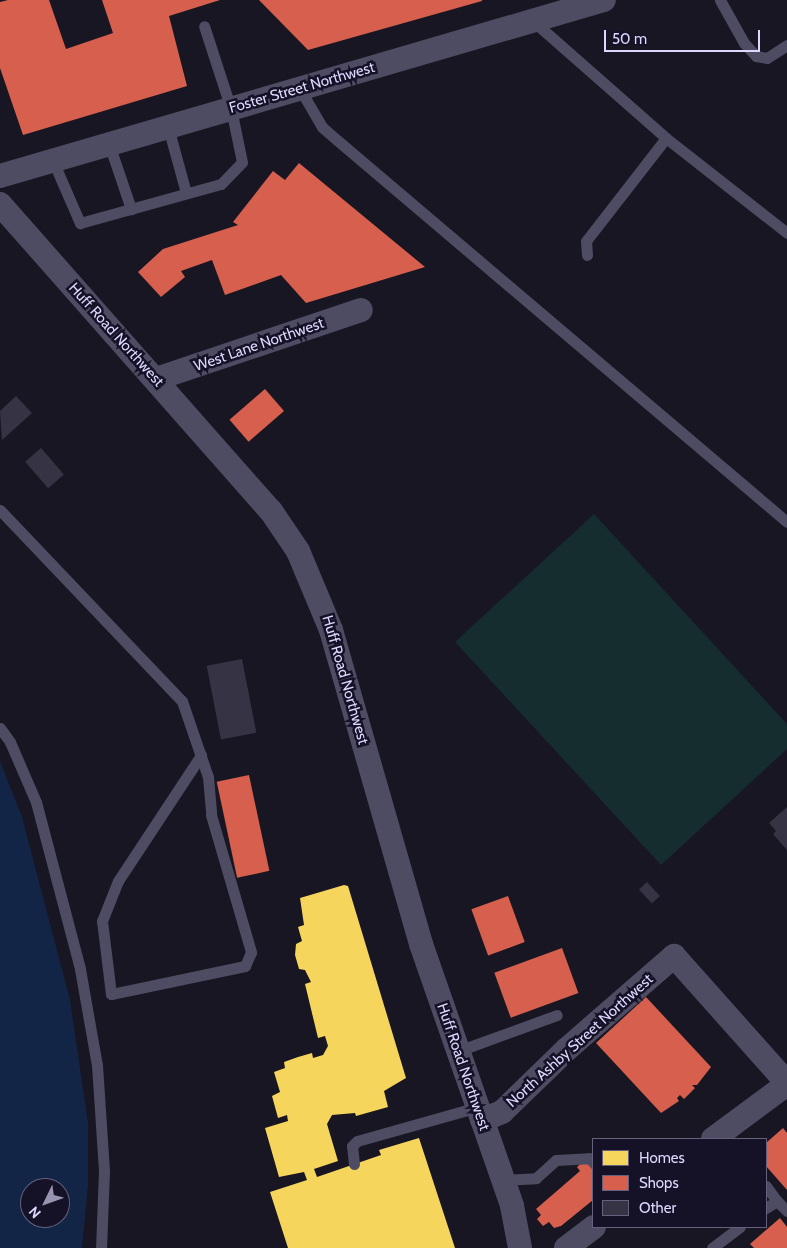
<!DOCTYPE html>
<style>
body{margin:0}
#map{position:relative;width:787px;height:1248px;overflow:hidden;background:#181622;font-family:Cabin,sans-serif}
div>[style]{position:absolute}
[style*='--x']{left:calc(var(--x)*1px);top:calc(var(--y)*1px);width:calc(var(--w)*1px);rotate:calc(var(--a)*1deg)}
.green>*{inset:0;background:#152d2e}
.water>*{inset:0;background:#122547}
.homes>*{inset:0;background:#f6d55c}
.shops>*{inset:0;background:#d6604d;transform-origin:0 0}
.building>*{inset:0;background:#363444;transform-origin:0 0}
.lane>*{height:11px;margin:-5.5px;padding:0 5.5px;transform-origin:5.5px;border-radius:5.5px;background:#4d4c62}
.street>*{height:24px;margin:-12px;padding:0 12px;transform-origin:12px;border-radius:12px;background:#4d4c62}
span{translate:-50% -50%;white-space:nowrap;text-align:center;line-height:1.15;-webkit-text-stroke:5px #151127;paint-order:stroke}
.street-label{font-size:15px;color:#ddd8fd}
.legend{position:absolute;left:592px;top:1138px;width:175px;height:90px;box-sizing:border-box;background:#151127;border:1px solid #65617d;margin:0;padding:6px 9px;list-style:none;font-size:15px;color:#ddd8fd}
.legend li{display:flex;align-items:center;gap:10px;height:25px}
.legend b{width:25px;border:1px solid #65617d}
.north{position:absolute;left:20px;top:1178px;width:50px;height:50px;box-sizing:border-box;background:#151127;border:1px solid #65617d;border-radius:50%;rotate:228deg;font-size:14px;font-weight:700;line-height:20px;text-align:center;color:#ddd8fd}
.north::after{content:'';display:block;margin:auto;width:18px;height:22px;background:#9894b0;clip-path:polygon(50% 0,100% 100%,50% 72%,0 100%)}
.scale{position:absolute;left:604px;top:30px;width:156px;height:22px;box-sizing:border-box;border:2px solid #ddd8fd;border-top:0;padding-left:6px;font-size:15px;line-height:18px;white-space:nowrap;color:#ddd8fd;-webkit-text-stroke:4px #151127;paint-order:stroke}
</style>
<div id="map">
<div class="green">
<div style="clip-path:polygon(594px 514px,787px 724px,787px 749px,661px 865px,455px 642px)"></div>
</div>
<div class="water">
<div style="clip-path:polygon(evenodd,0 761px,22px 817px,70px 1000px,88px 1123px,88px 1186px,82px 1248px,0 1248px,0 761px,30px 1188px,60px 1188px,60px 1218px,30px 1218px,30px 1188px)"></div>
</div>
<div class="homes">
<div style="clip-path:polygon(344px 885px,348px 886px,406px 1078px,384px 1091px,388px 1107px,356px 1116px,355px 1113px,332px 1115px,327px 1124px,338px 1161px,314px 1169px,317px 1177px,381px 1155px,379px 1150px,419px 1138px,455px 1248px,288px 1248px,270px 1192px,307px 1180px,304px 1172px,279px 1177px,265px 1128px,288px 1121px,287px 1115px,278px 1118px,272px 1096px,280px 1092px,274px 1072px,285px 1068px,284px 1062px,298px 1057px,312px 1053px,313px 1058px,323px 1055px,328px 1046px,325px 1036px,318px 1038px,305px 984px,311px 982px,305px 970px,299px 969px,295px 955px,296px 944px,302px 941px,298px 927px,304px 925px,300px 898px)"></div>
</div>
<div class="shops">
<div style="clip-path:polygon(8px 0,49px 0,66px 49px,113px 33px,102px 0,220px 0,169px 16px,187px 86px,23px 135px,0 68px,0 2px)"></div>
<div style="clip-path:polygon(259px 0,482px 0,482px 1px,308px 50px)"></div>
<div style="clip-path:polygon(299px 163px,425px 267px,306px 303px,281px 275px,225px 295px,212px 260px,181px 271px,185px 277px,161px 297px,138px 272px,163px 249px,238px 225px,233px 222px,273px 171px,285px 180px)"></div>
<div style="left:265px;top:389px;width:29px;height:47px;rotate:49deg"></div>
<div style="left:249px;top:775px;width:98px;height:33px;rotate:78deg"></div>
<div style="left:508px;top:896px;width:49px;height:39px;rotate:70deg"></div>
<div style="left:562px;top:948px;width:48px;height:72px;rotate:70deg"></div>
<div style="clip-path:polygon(646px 997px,711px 1067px,697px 1085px,692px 1085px,695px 1088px,684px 1099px,680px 1095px,677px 1098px,679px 1101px,661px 1113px,596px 1043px)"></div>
<div style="clip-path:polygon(783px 1128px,787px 1133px,787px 1190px,766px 1166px,766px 1143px)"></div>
<div style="clip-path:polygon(585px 1160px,593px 1170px,593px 1200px,561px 1226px,554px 1228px,549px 1222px,543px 1226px,537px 1219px,541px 1215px,536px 1209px,580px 1171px,577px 1167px)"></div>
<div style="clip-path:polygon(780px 1218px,787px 1227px,787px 1248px,754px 1248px,750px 1244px)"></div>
</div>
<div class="building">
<div style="clip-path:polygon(16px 396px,32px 413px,2px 440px,0 411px)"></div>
<div style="left:41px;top:448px;width:35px;height:21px;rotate:49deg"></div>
<div style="left:242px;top:659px;width:75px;height:36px;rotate:79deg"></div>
<div style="clip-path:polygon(787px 807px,787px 850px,773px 834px,776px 831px,769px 823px)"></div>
<div style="left:647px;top:882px;width:19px;height:11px;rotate:47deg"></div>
</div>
<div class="lane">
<div style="--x:720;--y:0;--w:49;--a:60.8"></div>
<div style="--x:744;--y:43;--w:18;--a:47"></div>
<div style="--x:756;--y:56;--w:11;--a:10"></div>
<div style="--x:767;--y:58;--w:24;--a:-33"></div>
<div style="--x:533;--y:21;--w:177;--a:41.3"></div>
<div style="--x:666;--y:138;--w:154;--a:38.1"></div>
<div style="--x:300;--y:89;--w:44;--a:59.9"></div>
<div style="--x:322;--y:127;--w:20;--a:41"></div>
<div style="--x:337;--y:140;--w:590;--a:40.33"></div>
<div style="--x:168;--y:127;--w:68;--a:74.7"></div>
<div style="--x:109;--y:144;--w:69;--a:71.3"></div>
<div style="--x:53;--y:161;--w:68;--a:66.5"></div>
<div style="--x:80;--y:223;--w:146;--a:-15.5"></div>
<div style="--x:221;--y:184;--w:30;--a:-46"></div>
<div style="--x:242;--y:162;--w:54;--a:-101.7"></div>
<div style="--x:231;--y:109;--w:87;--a:-108"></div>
<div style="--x:587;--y:255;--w:14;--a:-94"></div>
<div style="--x:586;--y:241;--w:130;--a:-52.2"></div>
<div style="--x:0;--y:510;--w:264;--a:46.4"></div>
<div style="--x:182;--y:701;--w:80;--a:71.1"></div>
<div style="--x:208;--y:777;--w:38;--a:85"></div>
<div style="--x:211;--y:815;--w:143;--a:73.7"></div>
<div style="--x:251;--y:952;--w:15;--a:113"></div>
<div style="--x:245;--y:966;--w:137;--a:168.2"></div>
<div style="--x:111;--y:994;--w:74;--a:-97"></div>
<div style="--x:102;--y:921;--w:43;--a:-68.2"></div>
<div style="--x:118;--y:881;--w:151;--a:-56.6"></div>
<div style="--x:0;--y:728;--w:17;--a:54"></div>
<div style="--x:10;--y:742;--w:65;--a:66.6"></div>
<div style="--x:36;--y:802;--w:173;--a:75.2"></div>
<div style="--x:80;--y:969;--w:97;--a:80"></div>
<div style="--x:97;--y:1065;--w:106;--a:86.2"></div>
<div style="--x:104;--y:1171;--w:77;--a:92.2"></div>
<div style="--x:458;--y:1051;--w:105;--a:-20"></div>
<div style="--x:354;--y:1164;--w:18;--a:-96"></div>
<div style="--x:352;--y:1146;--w:7;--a:-45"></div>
<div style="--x:357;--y:1141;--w:126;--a:-15.7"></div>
<div style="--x:503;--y:1180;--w:33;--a:-3"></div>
<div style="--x:536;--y:1178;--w:27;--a:-42"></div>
<div style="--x:556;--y:1160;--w:33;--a:-3"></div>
<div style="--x:589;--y:1158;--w:6;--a:45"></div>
<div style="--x:766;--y:1186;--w:19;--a:54"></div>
<div style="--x:777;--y:1201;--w:13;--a:148"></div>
<div style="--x:777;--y:1201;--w:14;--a:45"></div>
<div style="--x:712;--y:1248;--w:35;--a:-37"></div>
</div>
<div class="street">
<div style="--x:0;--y:176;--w:629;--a:-16.25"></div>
<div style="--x:0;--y:204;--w:409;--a:48.6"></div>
<div style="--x:271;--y:511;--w:48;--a:56"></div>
<div style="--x:298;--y:551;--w:86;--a:67.3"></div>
<div style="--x:331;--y:630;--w:327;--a:74"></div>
<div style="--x:421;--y:944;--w:277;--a:70.8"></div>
<div style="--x:512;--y:1206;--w:43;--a:79.2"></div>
<div style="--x:156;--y:379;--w:216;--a:-18.6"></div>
<div style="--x:482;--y:1120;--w:22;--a:-22"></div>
<div style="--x:502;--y:1112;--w:91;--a:-44.1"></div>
<div style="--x:567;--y:1049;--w:142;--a:-41"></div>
<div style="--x:674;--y:956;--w:170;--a:48.3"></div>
<div style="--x:713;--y:1139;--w:92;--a:-36.6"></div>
<div style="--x:566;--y:1248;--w:35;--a:-37"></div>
</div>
<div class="street-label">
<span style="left:302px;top:88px;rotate:-16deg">Foster Street Northwest</span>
<span style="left:116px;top:335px;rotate:48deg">Huff Road Northwest</span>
<span style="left:259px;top:345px;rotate:-19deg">West Lane Northwest</span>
<span style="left:345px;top:680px;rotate:74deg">Huff Road Northwest</span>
<span style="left:580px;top:1041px;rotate:-42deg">North Ashby Street Northwest</span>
<span style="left:463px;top:1067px;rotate:71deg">Huff Road Northwest</span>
</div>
<ul class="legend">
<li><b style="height:14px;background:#f6d55c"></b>Homes</li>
<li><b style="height:14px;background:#d6604d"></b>Shops</li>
<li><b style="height:14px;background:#363444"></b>Other</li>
</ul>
<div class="north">N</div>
<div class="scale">50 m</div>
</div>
